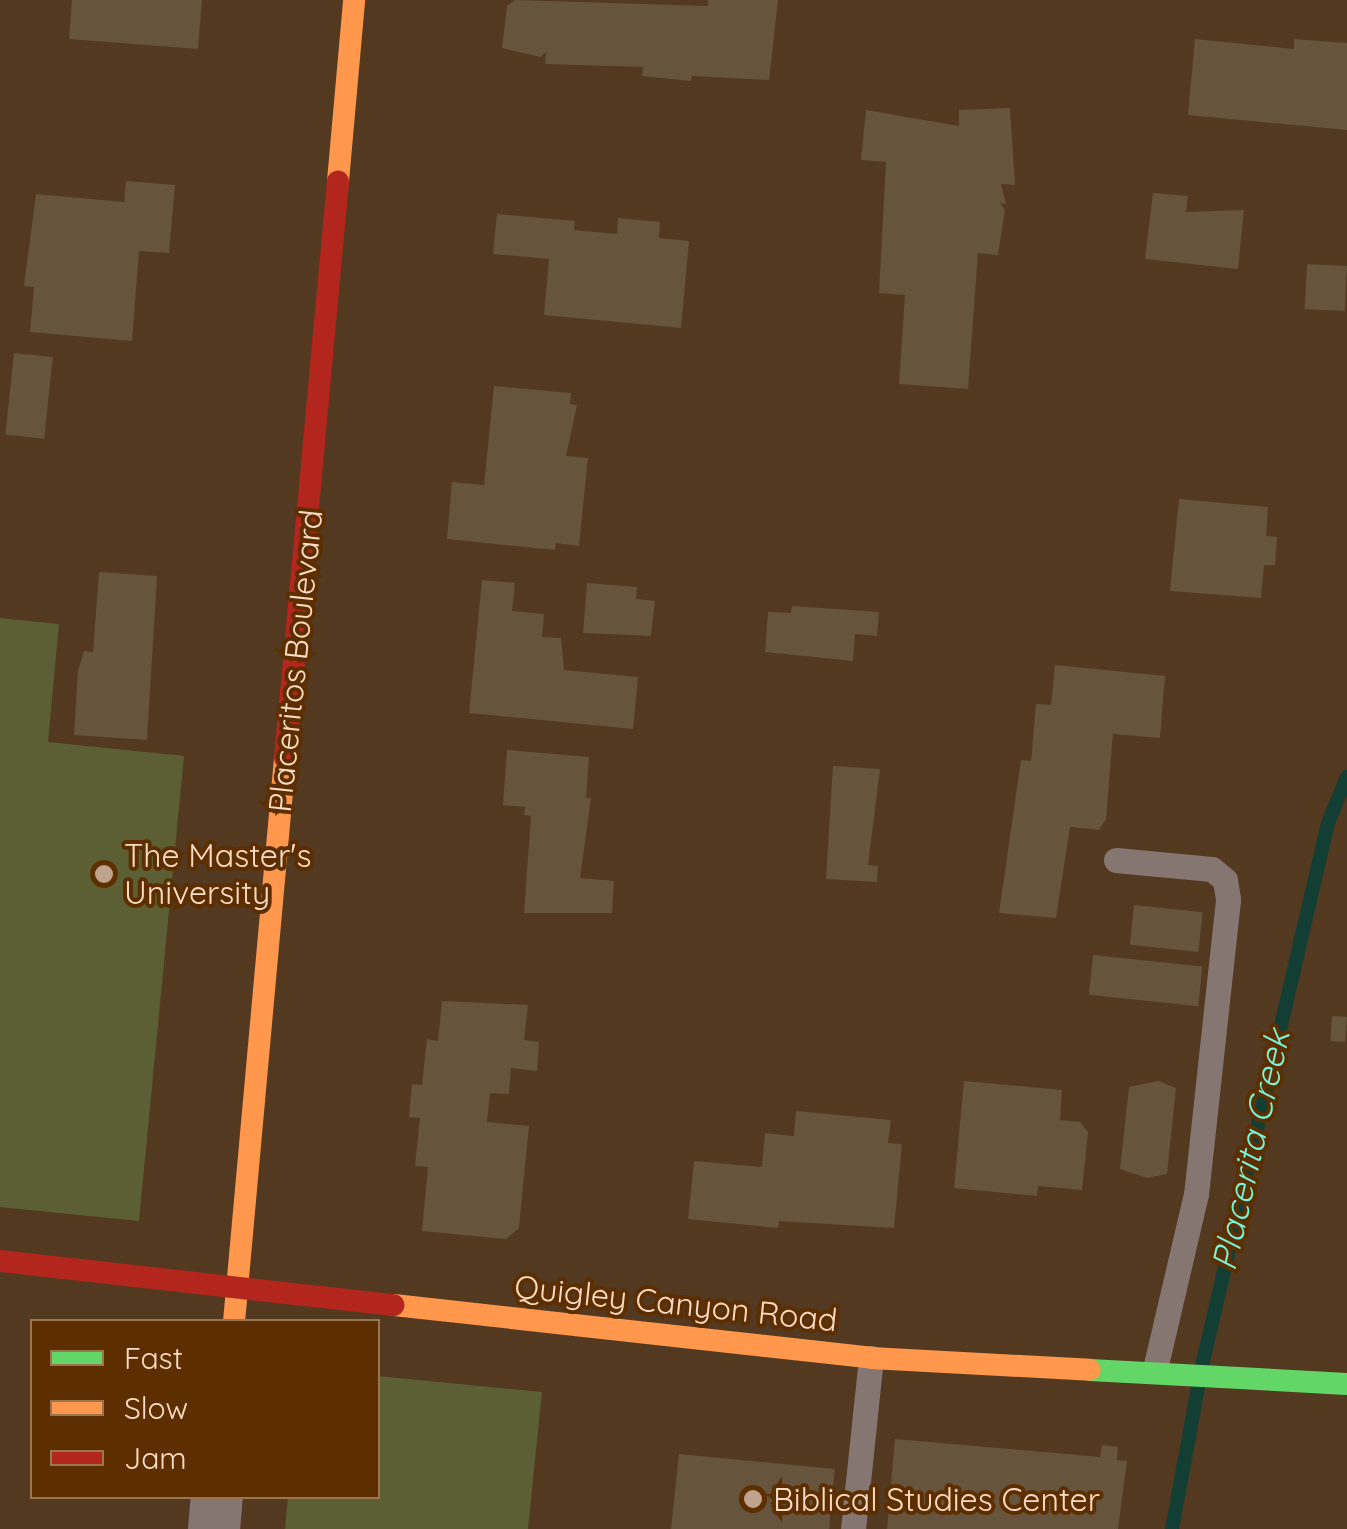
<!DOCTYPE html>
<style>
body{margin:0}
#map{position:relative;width:1347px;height:1529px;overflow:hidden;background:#533920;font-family:Quicksand,sans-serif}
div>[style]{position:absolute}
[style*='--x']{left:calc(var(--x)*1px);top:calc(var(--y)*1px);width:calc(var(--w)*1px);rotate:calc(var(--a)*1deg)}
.green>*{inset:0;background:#5b5f33}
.stream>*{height:14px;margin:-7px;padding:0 7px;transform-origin:7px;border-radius:7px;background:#133e33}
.building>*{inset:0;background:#66543d;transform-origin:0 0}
.lane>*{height:25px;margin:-12.5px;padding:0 12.5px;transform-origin:12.5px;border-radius:12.5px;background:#857672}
.street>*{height:52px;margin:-26px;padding:0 26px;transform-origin:26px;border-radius:26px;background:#857672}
.fast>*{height:22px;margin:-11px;padding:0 11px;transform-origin:11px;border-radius:11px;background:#63d668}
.slow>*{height:22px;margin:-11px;padding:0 11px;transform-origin:11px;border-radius:11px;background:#ff974d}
.jam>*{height:22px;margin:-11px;padding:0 11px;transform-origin:11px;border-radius:11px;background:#b3261e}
.dots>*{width:28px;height:28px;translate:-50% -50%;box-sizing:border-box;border:5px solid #5c2e00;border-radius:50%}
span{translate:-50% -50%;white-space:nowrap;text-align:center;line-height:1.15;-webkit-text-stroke:8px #5c2e00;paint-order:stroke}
.street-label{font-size:32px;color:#fadcc7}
.poi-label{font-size:32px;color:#fadcc7}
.left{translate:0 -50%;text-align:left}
.water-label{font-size:35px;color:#76f3d9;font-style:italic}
.legend{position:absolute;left:30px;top:1319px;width:350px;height:180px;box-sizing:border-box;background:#5c2e00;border:2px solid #9b7450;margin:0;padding:12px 18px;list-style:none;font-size:30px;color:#fadcc7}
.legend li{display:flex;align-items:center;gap:20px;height:50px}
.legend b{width:50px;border:2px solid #9b7450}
</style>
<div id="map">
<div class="green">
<div style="clip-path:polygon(0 618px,59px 624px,48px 742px,184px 756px,139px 1221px,0 1207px)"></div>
<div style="clip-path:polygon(378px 1376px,542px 1392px,528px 1529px,285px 1529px,288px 1497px,378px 1496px)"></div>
</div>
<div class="stream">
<div style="--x:1202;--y:1366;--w:557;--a:-76.94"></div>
<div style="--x:1328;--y:823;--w:50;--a:-67.6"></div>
<div style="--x:1172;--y:1529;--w:144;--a:-79.6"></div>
</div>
<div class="building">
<div style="clip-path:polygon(72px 0,202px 0,198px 49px,69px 39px)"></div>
<div style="clip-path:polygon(515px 0,708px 6px,708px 0,778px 0,769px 80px,692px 76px,691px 81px,642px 76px,643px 67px,545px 64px,546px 52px,540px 57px,502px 48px,507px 6px)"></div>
<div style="clip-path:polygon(1195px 39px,1294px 49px,1294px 39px,1347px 43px,1347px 130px,1188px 115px)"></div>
<div style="clip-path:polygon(1010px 108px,1015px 185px,1001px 184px,1006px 204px,1000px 203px,1005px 210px,998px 255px,978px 253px,968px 389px,899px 384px,905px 295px,879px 293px,886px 162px,861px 160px,866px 110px,959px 126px,959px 110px)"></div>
<div style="clip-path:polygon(126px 181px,175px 185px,169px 253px,139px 251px,132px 341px,30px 332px,34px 287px,24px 286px,36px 194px,124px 202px)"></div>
<div style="clip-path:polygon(1153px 193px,1188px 196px,1186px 212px,1244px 210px,1238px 269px,1145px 259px)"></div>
<div style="clip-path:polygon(497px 214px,575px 221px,574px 230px,617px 234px,618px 218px,660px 222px,659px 238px,689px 241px,681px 328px,544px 315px,549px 259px,493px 254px)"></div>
<div style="left:1307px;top:264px;width:40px;height:45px;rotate:3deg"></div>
<div style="left:14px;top:353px;width:39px;height:82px;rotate:6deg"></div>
<div style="clip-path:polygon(494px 386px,571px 393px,570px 404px,577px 405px,566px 456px,588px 458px,579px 546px,556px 543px,555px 550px,447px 539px,452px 482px,484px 485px)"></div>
<div style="clip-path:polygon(1179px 499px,1268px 507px,1266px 536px,1277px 537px,1275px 565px,1264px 565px,1261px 598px,1170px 591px)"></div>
<div style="clip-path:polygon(99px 572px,157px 576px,147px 740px,74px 735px,78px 671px,84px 651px,93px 652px)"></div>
<div style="clip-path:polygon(482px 580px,515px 583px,512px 611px,544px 614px,542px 637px,561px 638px,564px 670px,638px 677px,633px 729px,469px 713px)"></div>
<div style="clip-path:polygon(587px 583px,637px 587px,636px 599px,655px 601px,651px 636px,583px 633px)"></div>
<div style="clip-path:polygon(792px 606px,879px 612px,877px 636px,855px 634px,853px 661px,765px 652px,768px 612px,791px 613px)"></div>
<div style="clip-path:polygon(1055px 665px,1165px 676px,1160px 738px,1113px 734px,1106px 819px,1099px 830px,1070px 827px,1056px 918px,999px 913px,1021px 760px,1031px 761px,1036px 704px,1051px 705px)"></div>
<div style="clip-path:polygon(507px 750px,589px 757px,586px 798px,591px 798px,580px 878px,614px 881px,612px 913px,524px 913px,531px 816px,524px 815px,525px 807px,503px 805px)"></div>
<div style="clip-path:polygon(833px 766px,880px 769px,868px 865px,878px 866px,877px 882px,826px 879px)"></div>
<div style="left:1134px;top:905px;width:69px;height:40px;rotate:6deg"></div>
<div style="left:1093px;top:955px;width:110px;height:40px;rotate:6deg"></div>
<div style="clip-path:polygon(442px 1001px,528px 1005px,524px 1040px,539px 1042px,537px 1071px,511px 1068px,509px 1094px,490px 1093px,487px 1122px,529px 1126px,519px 1228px,506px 1239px,422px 1231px,428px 1167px,415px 1166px,420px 1118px,409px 1117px,412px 1084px,422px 1085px,427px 1039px,438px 1041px)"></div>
<div style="left:1332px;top:1016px;width:15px;height:25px;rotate:4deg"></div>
<div style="clip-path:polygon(964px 1081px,1062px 1090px,1060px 1120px,1080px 1122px,1088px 1132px,1082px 1190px,1038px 1186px,1037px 1196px,954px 1188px)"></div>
<div style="clip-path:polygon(1158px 1081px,1176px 1088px,1167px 1174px,1147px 1178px,1120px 1169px,1129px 1087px)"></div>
<div style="clip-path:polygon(796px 1111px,891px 1120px,888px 1143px,902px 1144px,894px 1228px,779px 1221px,778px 1228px,688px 1219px,694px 1161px,762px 1167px,765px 1133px,794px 1136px)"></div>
<div style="clip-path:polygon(895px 1439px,1100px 1457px,1102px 1445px,1118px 1447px,1117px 1460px,1127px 1461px,1118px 1529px,887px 1529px)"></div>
<div style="clip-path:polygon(679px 1454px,835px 1469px,829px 1529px,671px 1529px)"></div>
</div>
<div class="lane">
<div style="--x:1116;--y:860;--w:96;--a:5.4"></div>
<div style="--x:1212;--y:869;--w:17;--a:40"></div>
<div style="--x:1225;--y:880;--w:20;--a:81"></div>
<div style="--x:1228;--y:900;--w:296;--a:96.2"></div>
<div style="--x:1196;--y:1194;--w:180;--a:103.2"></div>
<div style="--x:853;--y:1529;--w:172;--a:-84"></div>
</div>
<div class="street">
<div style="--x:214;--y:1529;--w:33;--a:-85"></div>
</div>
<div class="fast">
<div style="--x:1090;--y:1370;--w:257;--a:3.1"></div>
</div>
<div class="slow">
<div style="--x:338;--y:181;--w:182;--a:-84.9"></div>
<div style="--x:394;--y:1305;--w:480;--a:6.3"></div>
<div style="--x:871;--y:1358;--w:219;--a:3.1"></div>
<div style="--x:234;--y:1322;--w:566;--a:-84.83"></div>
</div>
<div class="jam">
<div style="--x:285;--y:758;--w:579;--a:-84.75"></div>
<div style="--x:0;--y:1261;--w:396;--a:6.4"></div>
</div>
<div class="dots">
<div style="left:104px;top:874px;background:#c0a38d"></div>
<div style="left:753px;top:1499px;background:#c0a38d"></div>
</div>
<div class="street-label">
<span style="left:295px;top:661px;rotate:-84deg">Placeritos Boulevard</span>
<span style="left:676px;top:1303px;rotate:6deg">Quigley Canyon Road</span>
</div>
<div class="poi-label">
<span class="left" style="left:124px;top:874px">The Master's<br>University</span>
<span class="left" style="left:773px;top:1499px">Biblical Studies Center</span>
</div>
<div class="water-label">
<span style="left:1250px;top:1150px;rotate:-77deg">Placerita Creek</span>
</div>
<ul class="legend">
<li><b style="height:12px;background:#63d668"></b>Fast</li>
<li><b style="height:12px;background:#ff974d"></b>Slow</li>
<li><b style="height:12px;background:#b3261e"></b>Jam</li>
</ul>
</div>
